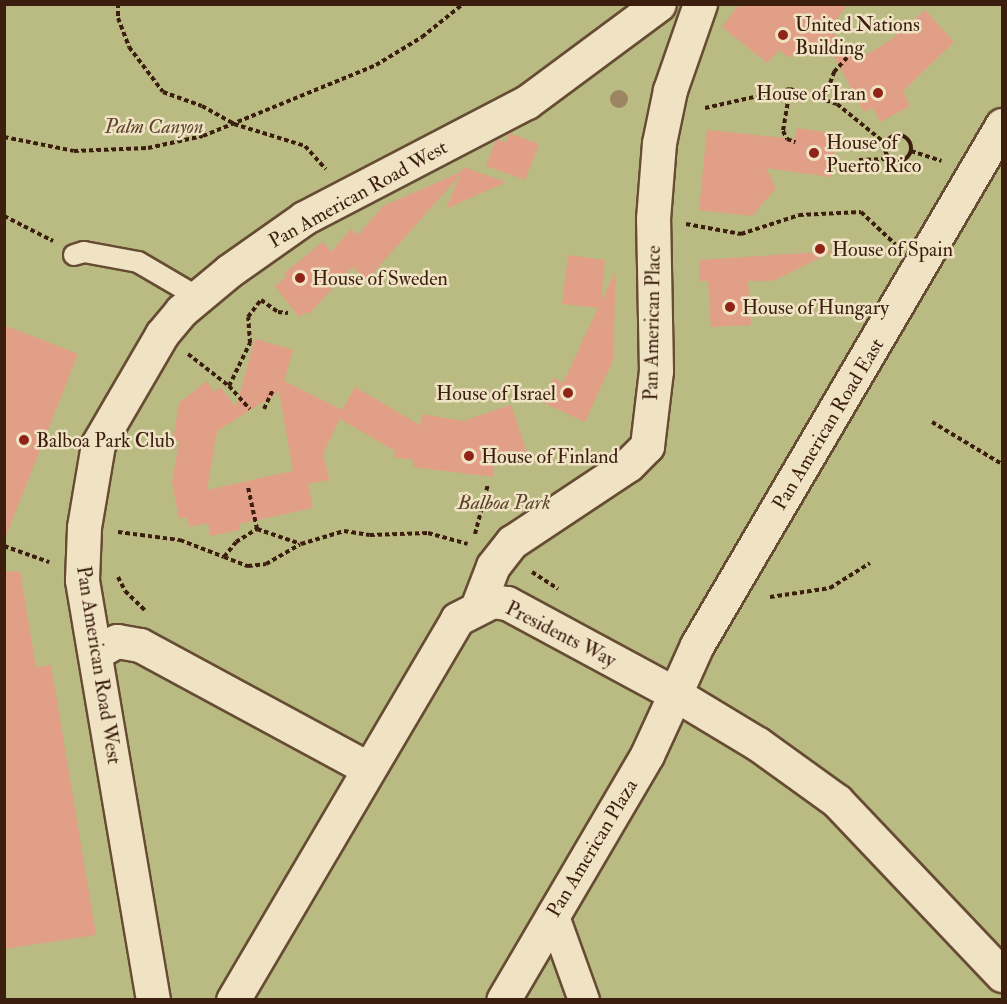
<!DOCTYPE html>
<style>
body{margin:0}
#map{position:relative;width:1007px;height:1004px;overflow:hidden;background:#e8d4a5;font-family:"IM FELL Double Pica",serif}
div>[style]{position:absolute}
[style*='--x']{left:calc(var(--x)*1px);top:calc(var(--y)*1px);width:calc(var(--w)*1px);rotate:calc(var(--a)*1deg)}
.green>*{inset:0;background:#babb83;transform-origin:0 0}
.building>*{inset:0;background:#e19f88}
.path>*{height:4px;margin-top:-2px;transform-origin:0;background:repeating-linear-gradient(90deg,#3c1e0f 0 4.5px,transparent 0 7.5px)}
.path>.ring{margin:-2px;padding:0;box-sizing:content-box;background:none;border:4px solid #3c1e0f;border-radius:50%}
.roads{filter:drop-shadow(2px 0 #674c34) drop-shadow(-2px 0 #674c34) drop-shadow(0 2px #674c34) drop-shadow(0 -2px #674c34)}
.service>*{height:20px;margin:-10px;padding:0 10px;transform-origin:10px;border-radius:10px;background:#f0e3c4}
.pedestrian>*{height:30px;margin:-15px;padding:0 15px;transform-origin:15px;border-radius:15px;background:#f0e3c4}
.minor>*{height:33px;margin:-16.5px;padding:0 16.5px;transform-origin:16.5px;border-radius:16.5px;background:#f0e3c4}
.tertiary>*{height:33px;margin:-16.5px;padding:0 16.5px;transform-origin:16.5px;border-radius:16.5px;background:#f0e3c4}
.trees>*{width:18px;height:18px;margin:-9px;border-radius:50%;background:#9b8562}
.dots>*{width:16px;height:16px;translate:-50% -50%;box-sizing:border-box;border:3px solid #f0e3c4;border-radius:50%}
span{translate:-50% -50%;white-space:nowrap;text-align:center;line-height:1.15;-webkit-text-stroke:5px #f0e3c4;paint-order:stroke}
.poi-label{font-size:20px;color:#3c1e0f}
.left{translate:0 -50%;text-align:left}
.right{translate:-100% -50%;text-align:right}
.park-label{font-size:20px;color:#5c452c;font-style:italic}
.street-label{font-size:20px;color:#3c1e0f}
.frame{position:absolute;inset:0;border:6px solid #3c1e0f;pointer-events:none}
</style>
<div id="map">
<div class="green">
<div style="left:4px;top:5px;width:998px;height:994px"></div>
</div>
<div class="building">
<div style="clip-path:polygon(739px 4px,848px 4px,829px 30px,862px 57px,888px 42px,925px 10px,954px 42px,903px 91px,910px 106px,880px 122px,873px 108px,864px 112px,823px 37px,815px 48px,804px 40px,790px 58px,779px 50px,767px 63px,722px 27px)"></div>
<div style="clip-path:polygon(797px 128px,837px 134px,831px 177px,766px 168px,776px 188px,752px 216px,699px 210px,707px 130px,795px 139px)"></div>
<div style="clip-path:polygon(509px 133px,539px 144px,525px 180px,486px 166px,496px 139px,506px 142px)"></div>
<div style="clip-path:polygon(463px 167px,506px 182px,446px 209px,460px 175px,367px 280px,352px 267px,309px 314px,306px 312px,299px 317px,275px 286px,287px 276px,284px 273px,323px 242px,331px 252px,351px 229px,358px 235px,383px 206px,461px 172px)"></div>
<div style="clip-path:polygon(834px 251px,773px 281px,748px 281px,751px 325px,711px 327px,708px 281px,699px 281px,699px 260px)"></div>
<div style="clip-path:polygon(568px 255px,605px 260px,601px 302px,616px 270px,613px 360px,585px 422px,542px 402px,554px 378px,563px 383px,598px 308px,562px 304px)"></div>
<div style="clip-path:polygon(4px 325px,78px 354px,6px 536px,4px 536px)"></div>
<div style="clip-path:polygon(evenodd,255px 339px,293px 350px,284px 381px,342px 410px,355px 387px,420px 425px,422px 414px,463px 421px,511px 405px,527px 453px,494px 464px,493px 477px,413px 467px,414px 460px,394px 457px,395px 451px,340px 419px,323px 453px,329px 480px,308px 484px,313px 508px,239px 524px,240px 530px,210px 536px,208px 523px,189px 527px,187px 517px,179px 519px,172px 482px,179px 441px,173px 440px,179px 403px,207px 381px,214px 392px,220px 387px,236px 407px,255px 339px,279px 392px,293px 471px,207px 490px,217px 431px,279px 392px)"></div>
<div style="clip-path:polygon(20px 571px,36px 667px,51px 665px,96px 935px,4px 949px,4px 572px)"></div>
</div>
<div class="path">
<div style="--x:118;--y:4;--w:14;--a:90"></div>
<div style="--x:118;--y:18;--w:31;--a:69"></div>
<div style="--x:129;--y:47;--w:56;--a:52.9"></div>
<div style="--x:163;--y:92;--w:41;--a:19.7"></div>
<div style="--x:202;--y:106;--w:37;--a:29"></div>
<div style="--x:234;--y:124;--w:74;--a:17.2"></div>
<div style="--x:305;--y:146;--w:31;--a:48"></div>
<div style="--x:790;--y:89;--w:43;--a:99.5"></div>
<div style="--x:783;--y:131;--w:9;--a:63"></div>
<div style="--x:787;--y:139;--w:9;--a:21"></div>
<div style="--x:825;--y:97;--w:27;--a:-70"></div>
<div style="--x:834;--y:72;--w:25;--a:-48"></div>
<div style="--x:705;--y:108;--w:87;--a:-12.6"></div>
<div style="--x:790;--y:89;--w:49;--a:17.7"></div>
<div style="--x:837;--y:104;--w:63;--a:39.2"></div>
<div class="ring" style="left:885px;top:135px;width:22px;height:22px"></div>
<div style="--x:4;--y:137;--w:71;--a:11.3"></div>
<div style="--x:74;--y:151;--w:74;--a:-2.3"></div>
<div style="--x:148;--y:148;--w:56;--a:-12.3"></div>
<div style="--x:203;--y:136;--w:187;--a:-22.3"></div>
<div style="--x:376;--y:65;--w:54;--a:-31.3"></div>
<div style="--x:422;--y:37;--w:53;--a:-38.8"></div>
<div style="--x:911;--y:151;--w:32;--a:18"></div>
<div style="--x:859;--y:160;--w:27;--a:-2"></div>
<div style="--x:886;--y:159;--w:6;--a:-90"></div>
<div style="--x:4;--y:216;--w:55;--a:27"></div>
<div style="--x:686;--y:224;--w:56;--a:10.3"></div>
<div style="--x:741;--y:234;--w:61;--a:-18.1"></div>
<div style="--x:799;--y:215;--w:62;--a:-2.8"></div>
<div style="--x:861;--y:212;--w:47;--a:43.3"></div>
<div style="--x:188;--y:354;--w:52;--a:38"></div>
<div style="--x:229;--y:386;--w:31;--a:48"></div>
<div style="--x:229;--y:386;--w:48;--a:-64"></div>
<div style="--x:250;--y:343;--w:26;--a:-94"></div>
<div style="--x:248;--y:317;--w:21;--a:-53"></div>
<div style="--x:261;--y:300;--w:21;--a:35"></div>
<div style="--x:278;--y:312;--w:10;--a:6"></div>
<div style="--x:264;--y:409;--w:21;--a:-65"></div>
<div style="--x:932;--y:422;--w:82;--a:31"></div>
<div style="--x:257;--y:529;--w:46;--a:18.8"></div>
<div style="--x:301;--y:544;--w:45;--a:-16.8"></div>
<div style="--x:344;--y:531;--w:26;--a:9"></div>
<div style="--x:370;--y:535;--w:58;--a:-2"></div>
<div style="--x:428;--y:533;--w:41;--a:15.4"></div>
<div style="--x:118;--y:532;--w:63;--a:7.4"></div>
<div style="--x:180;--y:540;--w:47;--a:21.1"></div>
<div style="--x:224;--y:557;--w:19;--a:-51"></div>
<div style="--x:236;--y:542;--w:25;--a:-32"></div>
<div style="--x:257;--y:529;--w:43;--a:-102.1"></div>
<div style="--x:475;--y:534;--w:52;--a:-75.4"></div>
<div style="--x:4;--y:546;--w:48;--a:19.6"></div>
<div style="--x:224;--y:557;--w:26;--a:21"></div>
<div style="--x:248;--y:566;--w:18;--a:-6"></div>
<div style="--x:266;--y:564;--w:39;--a:-30"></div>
<div style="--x:532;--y:572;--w:31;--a:33"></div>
<div style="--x:118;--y:577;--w:16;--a:63"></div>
<div style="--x:125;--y:591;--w:28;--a:44"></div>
<div style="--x:770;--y:597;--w:61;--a:-8.5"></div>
<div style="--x:830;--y:588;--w:47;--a:-32"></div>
</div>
<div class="roads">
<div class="service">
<div style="--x:74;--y:255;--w:10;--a:-17"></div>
<div style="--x:84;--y:252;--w:55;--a:10.5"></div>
<div style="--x:138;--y:262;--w:69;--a:30.3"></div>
</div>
<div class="pedestrian">
<div style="--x:553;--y:914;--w:91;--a:70.2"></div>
</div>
<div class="minor">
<div style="--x:478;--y:605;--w:42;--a:-69"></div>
<div style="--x:493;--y:566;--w:31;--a:-52"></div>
<div style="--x:512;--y:542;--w:139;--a:-33.6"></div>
<div style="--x:628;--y:465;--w:27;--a:-45"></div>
<div style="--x:647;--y:446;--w:76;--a:-83.2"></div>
<div style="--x:656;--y:371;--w:152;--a:-91.1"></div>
<div style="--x:653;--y:219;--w:76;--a:-85.5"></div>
<div style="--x:659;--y:143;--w:54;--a:-78.3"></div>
<div style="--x:670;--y:90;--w:91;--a:-70.8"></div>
<div style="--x:95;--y:653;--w:25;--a:-29"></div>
<div style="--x:117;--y:641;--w:23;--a:10"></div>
<div style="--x:140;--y:645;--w:260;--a:28.4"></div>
<div style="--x:153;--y:1000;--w:426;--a:-99.6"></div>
<div style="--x:82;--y:580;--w:53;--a:-87.8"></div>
<div style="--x:84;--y:527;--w:84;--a:-80.4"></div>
<div style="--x:98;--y:444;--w:127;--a:-59.8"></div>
<div style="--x:162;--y:334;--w:30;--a:-50"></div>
<div style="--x:181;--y:311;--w:62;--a:-39.8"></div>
<div style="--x:229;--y:271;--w:92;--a:-35.2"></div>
<div style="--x:304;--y:218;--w:251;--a:-27.5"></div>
<div style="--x:527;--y:102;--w:164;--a:-36.6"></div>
<div style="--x:233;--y:1000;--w:442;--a:-59.5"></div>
<div style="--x:457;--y:619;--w:39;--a:-27"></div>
<div style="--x:492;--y:601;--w:15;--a:8"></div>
<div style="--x:507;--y:603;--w:191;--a:28.4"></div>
<div style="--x:675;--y:694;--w:67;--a:114.7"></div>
<div style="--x:647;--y:755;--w:284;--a:120.4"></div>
</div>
<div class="tertiary">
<div style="--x:1002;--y:125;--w:603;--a:120.39"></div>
<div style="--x:697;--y:645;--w:54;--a:114.2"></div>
<div style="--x:675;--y:694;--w:97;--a:31.1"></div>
<div style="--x:758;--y:744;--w:97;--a:35.8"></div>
<div style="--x:837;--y:801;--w:240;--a:46.5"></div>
</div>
</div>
<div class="trees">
<div style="left:619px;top:99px"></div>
</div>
<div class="dots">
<div style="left:783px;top:35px;background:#8f2418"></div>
<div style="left:878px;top:93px;background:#8f2418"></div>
<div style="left:814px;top:153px;background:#8f2418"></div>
<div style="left:820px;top:249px;background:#8f2418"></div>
<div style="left:300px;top:278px;background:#8f2418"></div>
<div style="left:730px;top:307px;background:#8f2418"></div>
<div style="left:568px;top:393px;background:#8f2418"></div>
<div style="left:24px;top:440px;background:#8f2418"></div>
<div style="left:469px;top:456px;background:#8f2418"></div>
</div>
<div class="poi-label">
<span class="left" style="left:795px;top:36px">United Nations<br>Building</span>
<span class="right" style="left:866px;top:93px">House of Iran</span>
<span class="left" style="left:826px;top:154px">House of<br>Puerto Rico</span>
<span class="left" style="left:832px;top:249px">House of Spain</span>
<span class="left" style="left:312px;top:278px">House of Sweden</span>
<span class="left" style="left:742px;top:307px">House of Hungary</span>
<span class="right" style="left:556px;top:393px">House of Israel</span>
<span class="left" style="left:36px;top:440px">Balboa Park Club</span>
<span class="left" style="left:481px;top:456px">House of Finland</span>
</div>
<div class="park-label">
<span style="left:154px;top:126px">Palm Canyon</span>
<span style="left:504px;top:502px">Balboa Park</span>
</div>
<div class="street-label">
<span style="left:358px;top:194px;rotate:-29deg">Pan American Road West</span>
<span style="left:652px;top:323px;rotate:-89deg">Pan American Place</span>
<span style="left:828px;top:424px;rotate:-59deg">Pan American Road East</span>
<span style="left:561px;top:634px;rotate:27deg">Presidents Way</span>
<span style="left:99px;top:665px;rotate:81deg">Pan American Road West</span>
<span style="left:592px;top:848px;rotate:-59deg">Pan American Plaza</span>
</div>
<div class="frame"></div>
</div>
